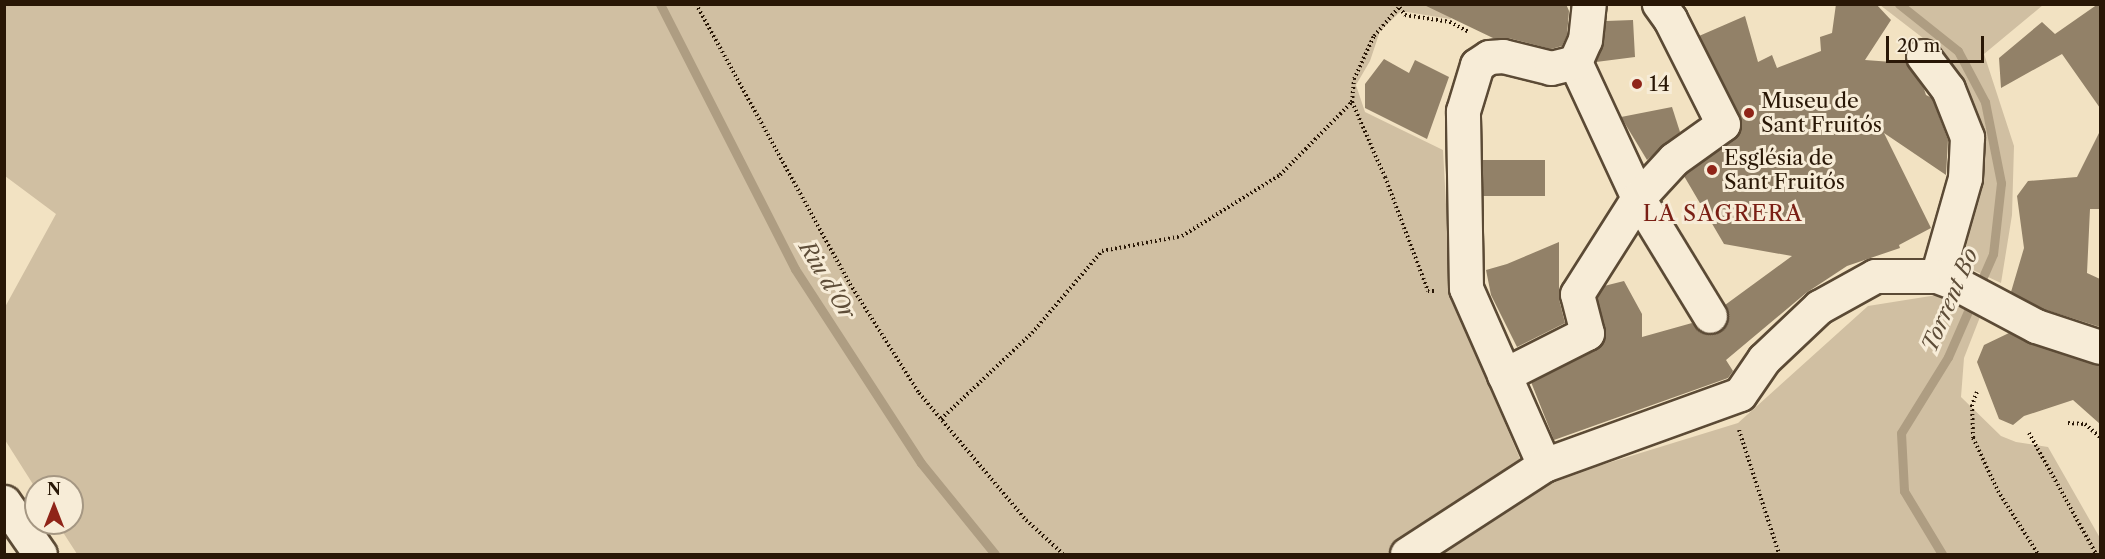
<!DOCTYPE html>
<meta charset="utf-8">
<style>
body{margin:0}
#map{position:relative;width:2105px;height:559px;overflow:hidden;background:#f2e2c2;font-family:"Libre Caslon Text",serif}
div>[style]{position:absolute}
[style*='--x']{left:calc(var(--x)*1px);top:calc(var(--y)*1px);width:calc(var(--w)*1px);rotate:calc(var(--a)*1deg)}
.green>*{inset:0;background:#d0bfa2}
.stream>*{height:9px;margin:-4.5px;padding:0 4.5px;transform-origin:4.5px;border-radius:4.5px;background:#ae9d82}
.building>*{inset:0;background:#928168;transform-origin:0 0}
.path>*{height:4px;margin-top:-2px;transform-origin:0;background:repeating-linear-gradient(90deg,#291706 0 1.5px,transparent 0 4.5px)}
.roads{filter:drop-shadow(2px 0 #5b4a35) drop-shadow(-2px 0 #5b4a35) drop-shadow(0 2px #5b4a35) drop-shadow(0 -2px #5b4a35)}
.street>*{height:33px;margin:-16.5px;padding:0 16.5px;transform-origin:16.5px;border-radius:16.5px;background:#f7ecd7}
.dots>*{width:16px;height:16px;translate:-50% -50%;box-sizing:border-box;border:3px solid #f7ecd7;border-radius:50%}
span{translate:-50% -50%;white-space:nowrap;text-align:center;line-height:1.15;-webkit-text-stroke:6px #f7ecd7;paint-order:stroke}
.poi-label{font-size:21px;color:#291706}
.left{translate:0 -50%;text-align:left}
.neighbourhood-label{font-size:22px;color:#7a1f14;letter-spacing:1.5px}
.water-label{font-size:22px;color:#5e4d38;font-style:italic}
.frame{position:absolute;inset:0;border:6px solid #291706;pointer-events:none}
.north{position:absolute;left:24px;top:475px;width:60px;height:60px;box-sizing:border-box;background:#f7ecd7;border:2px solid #a59783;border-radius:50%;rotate:0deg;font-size:16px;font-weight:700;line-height:24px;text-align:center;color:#291706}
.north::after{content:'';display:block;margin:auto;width:21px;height:27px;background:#8f2418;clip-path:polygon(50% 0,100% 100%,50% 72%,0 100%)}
.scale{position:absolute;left:1886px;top:36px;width:98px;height:27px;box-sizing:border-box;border:3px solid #291706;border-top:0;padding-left:8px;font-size:18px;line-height:21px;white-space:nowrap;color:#291706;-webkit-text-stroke:4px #f7ecd7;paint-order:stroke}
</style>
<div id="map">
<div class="green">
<div style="clip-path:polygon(5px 5px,1468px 5px,1450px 19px,1401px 11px,1380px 31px,1370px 61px,1356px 85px,1365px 112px,1443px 150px,1451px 296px,1520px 459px,1508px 474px,1387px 554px,77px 554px,57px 523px,72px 523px,72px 487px,36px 487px,36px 489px,5px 440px,5px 307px,56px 214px,5px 176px)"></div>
<div style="clip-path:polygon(1880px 5px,2043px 5px,1984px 54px,2014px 146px,2012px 215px,2001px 283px,1962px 265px,1982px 175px,1980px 133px,1945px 55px)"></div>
<div style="clip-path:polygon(1937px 295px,1980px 317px,1964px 358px,1961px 397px,2001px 436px,2016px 442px,2048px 447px,2100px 538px,2100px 554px,1430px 554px,1543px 483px,1738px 423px,1868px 306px)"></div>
</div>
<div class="stream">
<div style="--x:660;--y:4;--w:297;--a:63"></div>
<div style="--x:795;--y:269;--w:231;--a:57"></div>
<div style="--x:921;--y:463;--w:117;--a:50.9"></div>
<div style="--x:1899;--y:4;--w:75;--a:38.5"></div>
<div style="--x:1958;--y:51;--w:58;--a:62.1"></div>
<div style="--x:1985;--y:102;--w:83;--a:78.8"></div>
<div style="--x:2001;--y:183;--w:71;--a:96.4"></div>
<div style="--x:1993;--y:254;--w:112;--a:113.6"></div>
<div style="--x:1948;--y:357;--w:89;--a:121.7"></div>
<div style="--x:1901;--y:433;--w:58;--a:87"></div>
<div style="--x:1904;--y:491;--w:74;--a:58.9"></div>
</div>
<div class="building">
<div style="clip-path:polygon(1422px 4px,1566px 4px,1569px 11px,1567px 35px,1562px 46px,1551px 49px,1508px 38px,1493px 38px)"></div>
<div style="clip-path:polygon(1836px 4px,1876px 4px,1891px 20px,1865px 60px,1906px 63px,1924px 89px,1926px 95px,1932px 98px,1948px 140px,1946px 175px,1884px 133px,1931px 228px,1899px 245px,1900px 248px,1847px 266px,1806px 293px,1726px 360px,1733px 371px,1728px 378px,1554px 440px,1531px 382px,1602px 345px,1605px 329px,1597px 297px,1604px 286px,1624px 281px,1642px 314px,1642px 337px,1692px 323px,1701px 332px,1711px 335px,1720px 332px,1727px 324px,1729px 315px,1725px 305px,1792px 256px,1724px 244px,1684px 176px,1734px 139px,1742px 125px,1740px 116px,1699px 36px,1745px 16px,1758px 62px,1772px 55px,1777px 68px,1821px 51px,1820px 37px,1832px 33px)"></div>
<div style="clip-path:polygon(2098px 4px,2100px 4px,2100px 108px,2062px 54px,2001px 88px,1999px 58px,2042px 22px,2055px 34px)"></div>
<div style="clip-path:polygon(1633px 20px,1635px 57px,1596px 62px,1604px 42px,1606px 21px)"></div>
<div style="clip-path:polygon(1384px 59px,1409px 73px,1415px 60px,1449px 77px,1427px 139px,1365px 108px,1365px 84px)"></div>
<div style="clip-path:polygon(1672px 107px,1680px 132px,1647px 160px,1621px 117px)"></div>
<div style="clip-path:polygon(2100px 131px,2100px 209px,2090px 209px,2087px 273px,2100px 279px,2100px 327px,2043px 309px,2011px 292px,2024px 248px,2017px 196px,2028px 181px,2077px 177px)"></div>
<div style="left:1483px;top:160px;width:62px;height:36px"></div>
<div style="clip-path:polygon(1559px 242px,1559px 299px,1565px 323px,1517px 347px,1491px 295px,1486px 270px,1507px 264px)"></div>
<div style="clip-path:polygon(2009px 333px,2030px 344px,2100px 365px,2100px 424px,2073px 400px,2024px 416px,2013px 425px,1999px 419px,1977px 362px,1984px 345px)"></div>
</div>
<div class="path">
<div style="--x:696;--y:4;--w:320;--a:61.2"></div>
<div style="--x:850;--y:284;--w:129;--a:57.7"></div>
<div style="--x:919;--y:393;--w:166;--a:49.9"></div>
<div style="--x:1026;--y:520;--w:50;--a:42.6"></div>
<div style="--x:1397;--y:4;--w:14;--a:54"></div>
<div style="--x:1405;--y:15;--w:46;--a:8.8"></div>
<div style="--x:1450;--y:22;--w:21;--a:28"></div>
<div style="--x:1352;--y:102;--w:23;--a:-85"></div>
<div style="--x:1354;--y:79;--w:47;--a:-65.1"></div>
<div style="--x:1374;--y:36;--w:37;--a:-49"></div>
<div style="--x:1977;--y:392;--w:14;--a:111"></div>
<div style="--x:1972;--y:405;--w:33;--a:88"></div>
<div style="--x:1973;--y:438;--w:59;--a:64.7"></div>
<div style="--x:1998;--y:491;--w:75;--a:57.6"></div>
<div style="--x:941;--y:419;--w:125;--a:-43.4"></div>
<div style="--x:1032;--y:333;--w:108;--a:-49.5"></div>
<div style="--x:1102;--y:251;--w:81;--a:-10.6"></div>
<div style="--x:1182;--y:236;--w:115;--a:-31.9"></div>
<div style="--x:1280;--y:175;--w:103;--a:-45.4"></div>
<div style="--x:1352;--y:102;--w:82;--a:66.3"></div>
<div style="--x:1385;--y:177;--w:122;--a:69.3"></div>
<div style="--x:1428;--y:291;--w:7;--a:0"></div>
<div style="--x:2068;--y:423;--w:17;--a:3"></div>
<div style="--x:2085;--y:424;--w:20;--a:41"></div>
<div style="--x:1739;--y:430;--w:130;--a:72.1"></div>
<div style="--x:2029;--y:433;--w:138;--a:61"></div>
</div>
<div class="roads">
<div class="street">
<div style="--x:1923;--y:56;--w:41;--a:52.9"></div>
<div style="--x:1948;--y:89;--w:52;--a:68.4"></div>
<div style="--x:1967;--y:137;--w:41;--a:92.8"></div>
<div style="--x:1965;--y:178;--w:102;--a:105.9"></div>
<div style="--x:1575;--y:62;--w:150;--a:65.1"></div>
<div style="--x:1638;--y:198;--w:138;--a:58.6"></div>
<div style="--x:1575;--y:62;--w:24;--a:-66"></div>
<div style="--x:1585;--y:40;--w:36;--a:-84"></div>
<div style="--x:1504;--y:375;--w:93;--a:-26.8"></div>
<div style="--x:1587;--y:333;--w:40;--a:-104.4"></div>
<div style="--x:1577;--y:294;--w:114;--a:-57.6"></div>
<div style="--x:1638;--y:198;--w:53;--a:-47.3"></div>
<div style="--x:1674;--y:159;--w:60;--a:-35.5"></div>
<div style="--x:1723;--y:124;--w:118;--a:-116.8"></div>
<div style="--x:1670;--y:19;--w:19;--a:-126"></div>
<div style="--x:1544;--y:465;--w:193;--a:-113.8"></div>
<div style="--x:1466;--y:288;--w:177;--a:-91"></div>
<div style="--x:1463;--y:111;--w:48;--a:-73.1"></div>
<div style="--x:1477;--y:65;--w:14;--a:-34"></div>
<div style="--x:1489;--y:57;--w:14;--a:-4"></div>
<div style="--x:1503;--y:56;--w:49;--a:14"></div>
<div style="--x:1551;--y:68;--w:25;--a:-14"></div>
<div style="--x:4;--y:502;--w:63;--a:55.3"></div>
<div style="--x:1407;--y:554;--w:163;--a:-33"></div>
<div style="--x:1544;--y:465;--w:208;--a:-19.9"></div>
<div style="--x:1740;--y:394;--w:42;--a:-55.6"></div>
<div style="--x:1764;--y:359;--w:76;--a:-43.4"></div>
<div style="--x:1819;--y:307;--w:64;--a:-29"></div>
<div style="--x:1875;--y:276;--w:62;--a:0"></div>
<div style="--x:1937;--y:276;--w:19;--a:21"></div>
<div style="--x:1955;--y:283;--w:92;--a:28"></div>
<div style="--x:2036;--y:326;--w:67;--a:18.2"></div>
</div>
</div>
<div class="dots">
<div style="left:1637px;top:84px;background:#8f2418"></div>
<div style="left:1749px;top:113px;background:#8f2418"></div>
<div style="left:1712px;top:170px;background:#8f2418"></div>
</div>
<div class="poi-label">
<span class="left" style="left:1649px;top:84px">14</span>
<span class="left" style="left:1761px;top:113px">Museu de<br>Sant Fruitós</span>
<span class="left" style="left:1724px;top:170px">Església de<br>Sant Fruitós</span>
</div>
<div class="neighbourhood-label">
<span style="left:1723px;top:214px">LA SAGRERA</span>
</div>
<div class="water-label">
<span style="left:827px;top:280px;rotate:59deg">Riu d'Or</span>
<span style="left:1950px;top:300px;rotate:-67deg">Torrent Bo</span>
</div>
<div class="frame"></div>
<div class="north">N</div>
<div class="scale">20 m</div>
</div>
